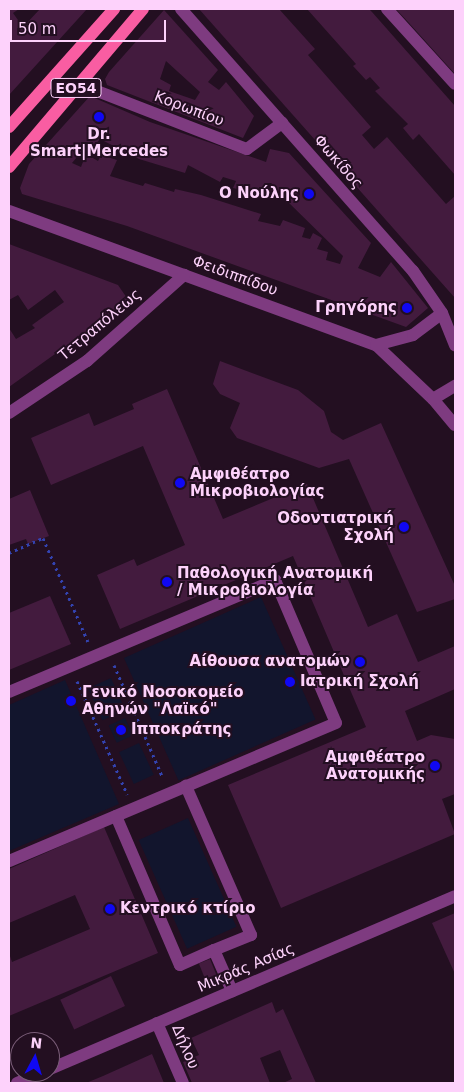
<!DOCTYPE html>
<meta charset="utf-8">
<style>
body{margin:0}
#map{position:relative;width:464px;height:1092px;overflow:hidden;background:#230f21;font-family:"DejaVu Sans",sans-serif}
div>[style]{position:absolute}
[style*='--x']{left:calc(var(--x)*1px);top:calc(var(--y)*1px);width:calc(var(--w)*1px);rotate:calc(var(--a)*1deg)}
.green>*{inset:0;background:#12152d;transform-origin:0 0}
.building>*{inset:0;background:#431b3e;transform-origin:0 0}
.path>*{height:3px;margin-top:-1.5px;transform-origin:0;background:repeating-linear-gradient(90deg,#3343b1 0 2.5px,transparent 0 6.5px)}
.minor>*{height:12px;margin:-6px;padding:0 6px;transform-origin:6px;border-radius:6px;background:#7e3b80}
.major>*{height:12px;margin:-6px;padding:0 6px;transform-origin:6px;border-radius:6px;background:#f95da2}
.dots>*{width:14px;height:14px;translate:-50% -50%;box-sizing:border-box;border:2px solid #230f21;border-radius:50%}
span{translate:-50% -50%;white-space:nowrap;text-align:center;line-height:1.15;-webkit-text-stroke:4px #230f21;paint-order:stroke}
.shield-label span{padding:1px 4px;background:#230f21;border:1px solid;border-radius:4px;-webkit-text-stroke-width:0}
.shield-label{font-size:14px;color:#fdd2fb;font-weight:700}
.street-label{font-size:15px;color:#fdd2fb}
.poi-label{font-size:15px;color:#fdd2fb;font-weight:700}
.right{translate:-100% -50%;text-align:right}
.left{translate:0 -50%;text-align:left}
.frame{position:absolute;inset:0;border:10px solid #fdd2fb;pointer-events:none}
.north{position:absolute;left:10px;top:1032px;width:50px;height:50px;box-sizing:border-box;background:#230f21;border:1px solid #7a5d78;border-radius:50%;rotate:6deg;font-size:14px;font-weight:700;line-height:20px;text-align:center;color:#fdd2fb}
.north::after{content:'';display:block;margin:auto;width:18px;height:22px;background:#1008f3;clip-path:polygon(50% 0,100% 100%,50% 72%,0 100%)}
.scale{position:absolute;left:10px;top:20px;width:156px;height:22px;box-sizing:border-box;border:2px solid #fdd2fb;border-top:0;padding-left:6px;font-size:15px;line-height:18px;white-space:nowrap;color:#fdd2fb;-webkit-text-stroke:4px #230f21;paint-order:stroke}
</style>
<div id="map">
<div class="green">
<div style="left:261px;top:597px;width:134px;height:150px;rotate:66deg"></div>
<div style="left:111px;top:678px;width:35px;height:25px;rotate:66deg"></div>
<div style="clip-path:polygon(65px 680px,119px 804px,9px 851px,9px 705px)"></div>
<div style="left:125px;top:718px;width:19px;height:18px;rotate:65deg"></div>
<div style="left:139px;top:743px;width:35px;height:22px;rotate:65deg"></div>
<div style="left:188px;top:818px;width:119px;height:54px;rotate:66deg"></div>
</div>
<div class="building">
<div style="clip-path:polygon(9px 9px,19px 9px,13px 13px,23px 27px,40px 9px,87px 9px,9px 95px)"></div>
<div style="clip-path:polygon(199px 9px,279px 9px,315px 49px,308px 55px,371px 127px,362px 135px,374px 149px,387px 137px,446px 204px,455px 196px,455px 298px)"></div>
<div style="clip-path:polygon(307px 9px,369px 9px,372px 12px,455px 106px,455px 175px,419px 134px,413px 140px,403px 128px,408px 124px,375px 91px,380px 88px,370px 77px,366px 80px,353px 66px,356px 64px)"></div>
<div style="clip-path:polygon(396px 9px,455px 9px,455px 74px,409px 23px)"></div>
<div style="clip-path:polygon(evenodd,164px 10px,218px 70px,208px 82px,219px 90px,226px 82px,254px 116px,243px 138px,107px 85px,105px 79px,109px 72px,164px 10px,166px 61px,200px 92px,195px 100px,169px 91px,171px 85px,160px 79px,166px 61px)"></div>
<div style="clip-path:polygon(evenodd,90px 96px,150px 122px,266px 162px,270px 149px,289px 153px,371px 243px,358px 268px,380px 277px,391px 262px,428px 308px,406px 327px,127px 226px,22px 194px,20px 188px,29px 164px,90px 96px,100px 139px,139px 159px,185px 173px,188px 165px,220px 182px,223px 177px,236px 181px,233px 188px,286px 200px,343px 256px,340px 264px,326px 260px,328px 252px,317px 249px,322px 238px,313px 233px,310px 239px,302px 237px,305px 228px,283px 220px,280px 226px,258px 221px,261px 214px,201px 195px,175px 189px,174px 192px,145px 183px,143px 186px,110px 176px,117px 160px,101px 155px,98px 161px,86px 154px,81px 167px,72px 163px,87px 145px,93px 147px,100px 139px)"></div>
<div style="clip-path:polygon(9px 244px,118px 285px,129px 301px,9px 387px,9px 328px,16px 339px,35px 328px,32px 325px,64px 302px,55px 290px,28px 310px,18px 295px,9px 300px)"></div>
<div style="clip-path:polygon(220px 361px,298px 390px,324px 411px,331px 432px,343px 440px,381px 423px,455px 586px,455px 599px,417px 612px,349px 459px,319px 468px,237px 438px,230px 428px,240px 403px,220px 394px,213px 384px)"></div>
<div style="clip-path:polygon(167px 389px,223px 519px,307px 484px,368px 627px,397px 614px,418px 662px,455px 646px,455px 689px,405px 711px,417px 741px,431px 735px,455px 739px,455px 794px,442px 799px,455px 834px,281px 908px,228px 785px,366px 727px,293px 556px,120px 629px,97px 575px,134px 559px,137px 566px,185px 545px,143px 446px,51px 485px,31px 438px,89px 413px,94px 426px,134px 409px,132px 404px)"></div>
<div style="clip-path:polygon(30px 490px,49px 536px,28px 544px,26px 539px,9px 545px,9px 499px)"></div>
<div style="clip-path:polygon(50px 596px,71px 644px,9px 670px,9px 613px)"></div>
<div style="clip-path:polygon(104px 827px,158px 953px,9px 1016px,9px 953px,12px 962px,90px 929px,75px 895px,9px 923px,9px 869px)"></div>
<div style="clip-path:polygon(455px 913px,455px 974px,432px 923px)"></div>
<div style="left:210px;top:959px;width:18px;height:12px;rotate:68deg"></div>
<div style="left:111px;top:976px;width:33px;height:56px;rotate:65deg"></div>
<div style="clip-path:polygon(272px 1002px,276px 1013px,283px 1009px,316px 1083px,283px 1083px,292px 1079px,280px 1050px,260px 1058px,270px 1083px,192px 1083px,183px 1062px,199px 1055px,191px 1038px)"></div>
<div style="clip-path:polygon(152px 1054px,164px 1083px,86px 1083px,103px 1076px)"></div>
</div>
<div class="path">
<div style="--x:9;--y:553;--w:37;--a:-24"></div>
<div style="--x:43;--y:538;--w:113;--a:66.6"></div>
<div style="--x:114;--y:665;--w:123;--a:66.6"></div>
<div style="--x:77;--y:681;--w:124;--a:66.1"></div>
</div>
<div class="minor">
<div style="--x:181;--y:9;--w:350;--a:48.5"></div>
<div style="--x:413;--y:271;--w:51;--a:55.4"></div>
<div style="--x:442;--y:313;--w:35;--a:68"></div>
<div style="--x:387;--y:9;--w:101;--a:47.8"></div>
<div style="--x:79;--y:84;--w:180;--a:21.2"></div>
<div style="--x:247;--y:149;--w:44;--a:-36.6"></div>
<div style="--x:9;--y:211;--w:391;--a:20.1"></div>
<div style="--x:376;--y:345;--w:79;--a:43.5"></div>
<div style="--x:433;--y:399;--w:34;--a:50"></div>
<div style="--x:376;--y:345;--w:38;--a:-15"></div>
<div style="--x:413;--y:335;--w:36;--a:-37"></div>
<div style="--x:433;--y:399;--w:26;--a:-31"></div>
<div style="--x:9;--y:413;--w:94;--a:-33.7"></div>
<div style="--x:87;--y:361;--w:130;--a:-41.6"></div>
<div style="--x:9;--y:692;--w:289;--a:-22.8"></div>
<div style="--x:275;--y:580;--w:155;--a:66.9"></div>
<div style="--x:336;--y:723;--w:355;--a:157.1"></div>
<div style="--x:116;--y:816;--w:162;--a:66.8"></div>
<div style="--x:180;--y:965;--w:37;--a:-24"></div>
<div style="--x:214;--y:950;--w:40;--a:-22"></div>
<div style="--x:251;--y:935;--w:163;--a:-113.6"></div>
<div style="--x:214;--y:950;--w:45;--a:66.3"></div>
<div style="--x:157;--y:1023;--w:65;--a:66.6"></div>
<div style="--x:50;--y:1069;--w:440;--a:-23.1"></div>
<div style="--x:17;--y:1083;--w:28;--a:-23"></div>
</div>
<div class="major">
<div style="--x:9;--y:127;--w:158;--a:-48.3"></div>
<div style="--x:9;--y:167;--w:207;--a:-49.7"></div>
</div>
<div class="dots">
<div style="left:99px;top:117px;background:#1008f3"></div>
<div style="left:309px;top:194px;background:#1008f3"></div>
<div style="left:407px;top:308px;background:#1008f3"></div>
<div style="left:180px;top:483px;background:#1008f3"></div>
<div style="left:404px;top:527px;background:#1008f3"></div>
<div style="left:167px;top:582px;background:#1008f3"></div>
<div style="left:360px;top:662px;background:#1008f3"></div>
<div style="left:290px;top:682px;background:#1008f3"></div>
<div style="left:71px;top:701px;background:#1008f3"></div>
<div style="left:121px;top:730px;background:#1008f3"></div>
<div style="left:435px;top:766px;background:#1008f3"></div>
<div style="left:110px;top:909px;background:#1008f3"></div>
</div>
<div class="shield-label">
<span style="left:76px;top:88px">ΕΟ54</span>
</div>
<div class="street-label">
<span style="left:189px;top:109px;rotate:21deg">Κορωπίου</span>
<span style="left:338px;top:162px;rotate:49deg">Φωκίδος</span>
<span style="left:235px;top:276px;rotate:20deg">Φειδιππίδου</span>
<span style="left:100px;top:325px;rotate:-40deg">Τετραπόλεως</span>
<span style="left:246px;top:968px;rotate:-23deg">Μικράς Ασίας</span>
<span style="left:185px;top:1047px;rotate:67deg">Δήλου</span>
</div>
<div class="poi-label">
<span style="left:99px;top:143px">Dr.<br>Smart|Mercedes</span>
<span class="right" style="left:299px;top:194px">Ο Νούλης</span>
<span class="right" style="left:397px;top:308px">Γρηγόρης</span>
<span class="left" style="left:190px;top:483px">Αμφιθέατρο<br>Μικροβιολογίας</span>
<span class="right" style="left:394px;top:527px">Οδοντιατρική<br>Σχολή</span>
<span class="left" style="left:177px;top:582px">Παθολογική Ανατομική<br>/ Μικροβιολογία</span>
<span class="right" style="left:350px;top:662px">Αίθουσα ανατομών</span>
<span class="left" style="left:300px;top:682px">Ιατρική Σχολή</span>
<span class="left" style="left:82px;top:701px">Γενικό Νοσοκομείο<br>Αθηνών "Λαϊκό"</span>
<span class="left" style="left:131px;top:730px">Ιπποκράτης</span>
<span class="right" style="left:425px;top:766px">Αμφιθέατρο<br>Ανατομικής</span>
<span class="left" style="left:120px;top:909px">Κεντρικό κτίριο</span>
</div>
<div class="frame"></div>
<div class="north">N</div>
<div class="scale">50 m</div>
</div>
